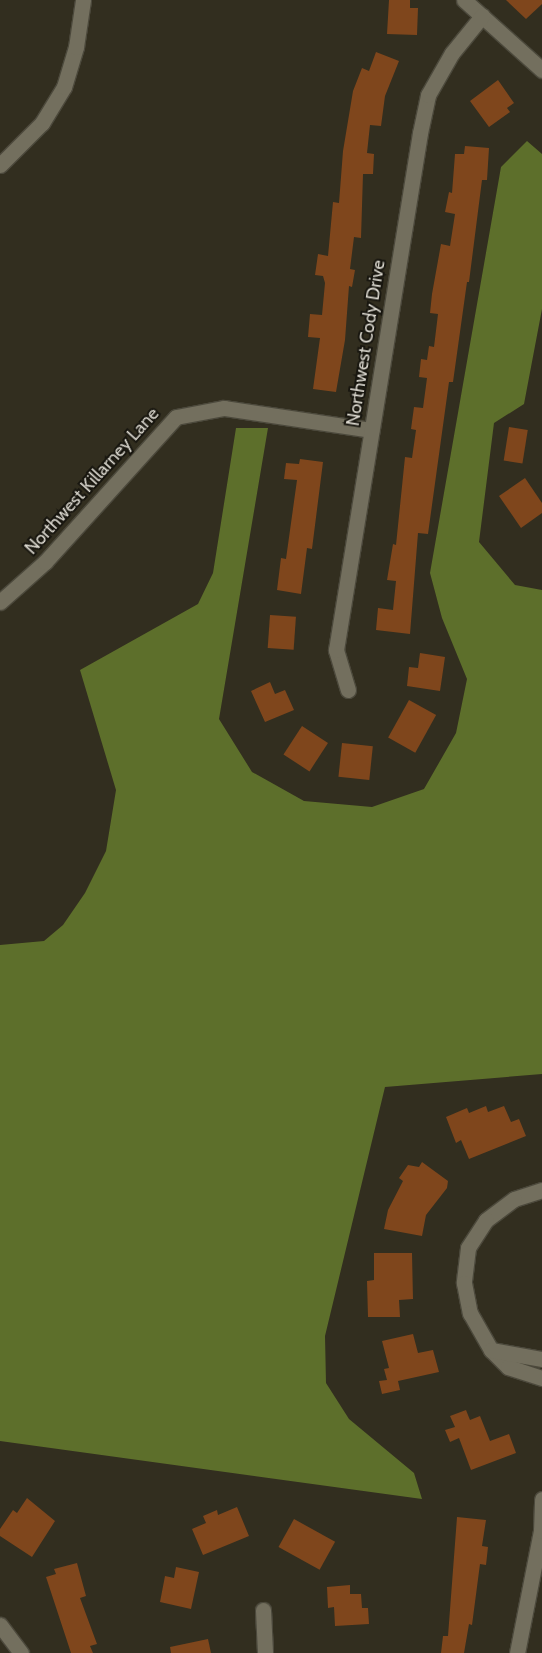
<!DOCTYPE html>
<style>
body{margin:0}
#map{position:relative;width:542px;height:1653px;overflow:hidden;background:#322e1f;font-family:Cabin,sans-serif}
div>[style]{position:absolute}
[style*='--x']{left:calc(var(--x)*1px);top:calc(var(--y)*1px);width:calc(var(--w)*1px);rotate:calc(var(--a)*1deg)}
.forest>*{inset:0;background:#5d6f2b}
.building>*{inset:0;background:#7f461c;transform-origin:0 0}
.roads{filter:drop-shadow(1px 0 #4c493c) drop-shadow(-1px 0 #4c493c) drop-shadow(0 1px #4c493c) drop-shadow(0 -1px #4c493c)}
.minor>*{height:15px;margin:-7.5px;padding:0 7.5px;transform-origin:7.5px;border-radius:7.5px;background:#736f5e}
span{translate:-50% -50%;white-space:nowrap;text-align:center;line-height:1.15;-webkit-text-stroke:4px #18160f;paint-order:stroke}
.street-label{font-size:18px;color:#dcd9d0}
</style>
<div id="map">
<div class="forest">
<div style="clip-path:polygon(527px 141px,542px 154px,542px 309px,524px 404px,494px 423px,479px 542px,515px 585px,542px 590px,542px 1074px,385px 1087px,325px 1336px,326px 1383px,349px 1419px,414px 1473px,422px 1499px,0 1441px,0 945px,44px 941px,63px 925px,85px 893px,106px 851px,116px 790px,80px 670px,198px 604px,213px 573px,236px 428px,268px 428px,219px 719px,252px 772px,304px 801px,372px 807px,424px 789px,456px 733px,467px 679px,442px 618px,430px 573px,501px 167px)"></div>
</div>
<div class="building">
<div style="clip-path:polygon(389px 0,410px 0,410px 8px,418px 8px,417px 35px,387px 34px)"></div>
<div style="clip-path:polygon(506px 0,542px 0,542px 4px,526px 19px)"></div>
<div style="clip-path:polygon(376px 52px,399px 61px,385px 96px,381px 126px,370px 125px,367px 153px,374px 154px,373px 174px,363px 174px,361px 238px,354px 237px,350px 269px,355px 270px,352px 287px,349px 286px,345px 340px,336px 392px,313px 389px,320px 338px,308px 337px,310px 314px,322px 315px,325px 283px,323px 276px,315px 275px,318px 254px,328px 256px,333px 202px,339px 203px,343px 151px,353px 91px,362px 68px,369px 71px)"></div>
<div style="clip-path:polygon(498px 80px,514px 103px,507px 108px,510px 112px,489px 127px,470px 101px)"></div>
<div style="clip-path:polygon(465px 146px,489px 148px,487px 180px,482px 180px,469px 282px,467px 282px,453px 382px,449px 382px,428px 534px,418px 533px,410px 634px,376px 630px,378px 608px,393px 610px,396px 581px,387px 580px,393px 544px,396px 545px,405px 457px,412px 458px,416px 430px,411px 429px,414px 407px,423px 408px,427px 378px,419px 377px,421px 359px,427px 360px,429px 346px,434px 347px,438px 314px,430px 313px,432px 294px,441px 244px,450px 246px,455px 214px,445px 212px,449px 192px,452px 193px,455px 154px,464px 154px)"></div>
<div style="left:509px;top:427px;width:19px;height:34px;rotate:9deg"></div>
<div style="clip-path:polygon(300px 459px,323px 462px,312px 549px,307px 548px,301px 594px,277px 590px,281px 558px,286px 559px,297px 480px,284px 479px,286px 463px,299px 464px)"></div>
<div style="clip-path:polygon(525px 478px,542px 503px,542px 513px,521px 528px,499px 496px)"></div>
<div style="left:270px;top:615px;width:26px;height:33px;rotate:4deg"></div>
<div style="clip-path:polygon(420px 653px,445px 657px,440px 691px,407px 686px,409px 667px,418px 668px)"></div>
<div style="clip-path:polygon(270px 682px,275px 694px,285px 690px,294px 710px,265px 722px,251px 691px)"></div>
<div style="left:409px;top:700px;width:31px;height:43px;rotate:29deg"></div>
<div style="left:302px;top:726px;width:31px;height:34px;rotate:33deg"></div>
<div style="left:342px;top:743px;width:31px;height:34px;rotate:6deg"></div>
<div style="clip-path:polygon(486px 1106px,488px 1112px,504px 1106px,511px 1122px,519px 1119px,526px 1136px,469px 1159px,461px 1140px,456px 1143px,446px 1117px,467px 1108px,469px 1113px)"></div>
<div style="clip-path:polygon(422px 1162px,448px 1181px,447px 1188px,426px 1215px,422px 1236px,384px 1229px,388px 1210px,403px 1181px,399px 1178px,408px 1165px,419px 1167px)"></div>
<div style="clip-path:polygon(374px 1253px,412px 1253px,413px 1299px,399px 1300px,400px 1317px,368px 1317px,367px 1281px,374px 1280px)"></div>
<div style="clip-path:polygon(413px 1334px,418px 1353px,433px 1350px,439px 1372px,398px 1381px,400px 1390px,382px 1394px,379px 1381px,387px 1380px,384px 1369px,389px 1368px,382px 1341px)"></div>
<div style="clip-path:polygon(466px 1410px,470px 1420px,480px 1416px,490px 1441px,509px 1434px,516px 1453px,471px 1470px,459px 1438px,450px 1442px,445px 1430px,455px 1427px,450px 1416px)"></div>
<div style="clip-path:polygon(27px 1498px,55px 1521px,32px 1557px,0 1536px,0 1529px,13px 1510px,17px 1513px)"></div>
<div style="clip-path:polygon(237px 1507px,249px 1536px,203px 1555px,192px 1529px,206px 1523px,203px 1516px,217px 1510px,218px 1515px)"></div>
<div style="clip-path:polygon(457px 1517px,486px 1520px,482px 1546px,488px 1547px,486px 1565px,480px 1564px,472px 1625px,469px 1624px,464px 1653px,441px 1653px,443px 1636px,448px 1636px)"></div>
<div style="left:294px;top:1519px;width:47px;height:32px;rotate:29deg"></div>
<div style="clip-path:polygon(77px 1563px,86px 1596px,80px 1598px,97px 1644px,90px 1646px,93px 1653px,71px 1653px,46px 1577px,56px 1574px,54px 1569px)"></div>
<div style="clip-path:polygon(176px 1567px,199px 1572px,191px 1609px,160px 1602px,165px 1576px,174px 1578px)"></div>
<div style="clip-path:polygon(350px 1585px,350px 1594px,361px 1594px,362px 1608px,368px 1608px,369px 1624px,335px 1626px,334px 1607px,328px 1608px,327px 1587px)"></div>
<div style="clip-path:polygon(208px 1639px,211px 1653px,171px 1653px,170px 1647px)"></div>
</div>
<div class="roads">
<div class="minor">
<div style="--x:464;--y:0;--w:105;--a:41.9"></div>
<div style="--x:0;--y:165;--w:59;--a:-45"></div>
<div style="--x:42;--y:123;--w:42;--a:-58.6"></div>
<div style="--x:64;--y:87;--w:42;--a:-73.3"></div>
<div style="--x:76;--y:47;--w:48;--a:-81.5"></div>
<div style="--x:0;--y:602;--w:60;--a:-41.6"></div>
<div style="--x:45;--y:562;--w:195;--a:-47.9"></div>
<div style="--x:176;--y:417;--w:49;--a:-10.6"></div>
<div style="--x:224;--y:408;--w:149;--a:8.5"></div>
<div style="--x:348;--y:690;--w:42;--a:-106.7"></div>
<div style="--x:336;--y:650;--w:524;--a:-80.77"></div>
<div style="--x:420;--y:133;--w:39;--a:-78"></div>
<div style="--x:428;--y:95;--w:48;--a:-60.3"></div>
<div style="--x:452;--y:53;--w:48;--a:-51"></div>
<div style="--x:542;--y:1190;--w:29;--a:162"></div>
<div style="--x:514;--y:1199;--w:35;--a:143"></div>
<div style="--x:486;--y:1220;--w:33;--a:123"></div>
<div style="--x:468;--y:1248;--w:35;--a:97"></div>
<div style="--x:464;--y:1283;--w:31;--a:79"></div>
<div style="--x:470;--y:1313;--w:43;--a:60.4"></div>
<div style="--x:491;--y:1350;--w:24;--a:45"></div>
<div style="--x:508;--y:1367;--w:36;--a:18"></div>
<div style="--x:491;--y:1350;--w:52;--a:10"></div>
<div style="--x:263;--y:1610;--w:43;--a:87.3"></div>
<div style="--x:0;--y:1625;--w:35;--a:53"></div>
<div style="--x:517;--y:1653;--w:124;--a:-78.9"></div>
<div style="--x:541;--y:1531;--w:32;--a:-88"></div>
</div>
</div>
<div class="street-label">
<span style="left:366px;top:343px;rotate:-81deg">Northwest Cody Drive</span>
<span style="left:92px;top:481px;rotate:-48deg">Northwest Killarney Lane</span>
</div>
</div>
